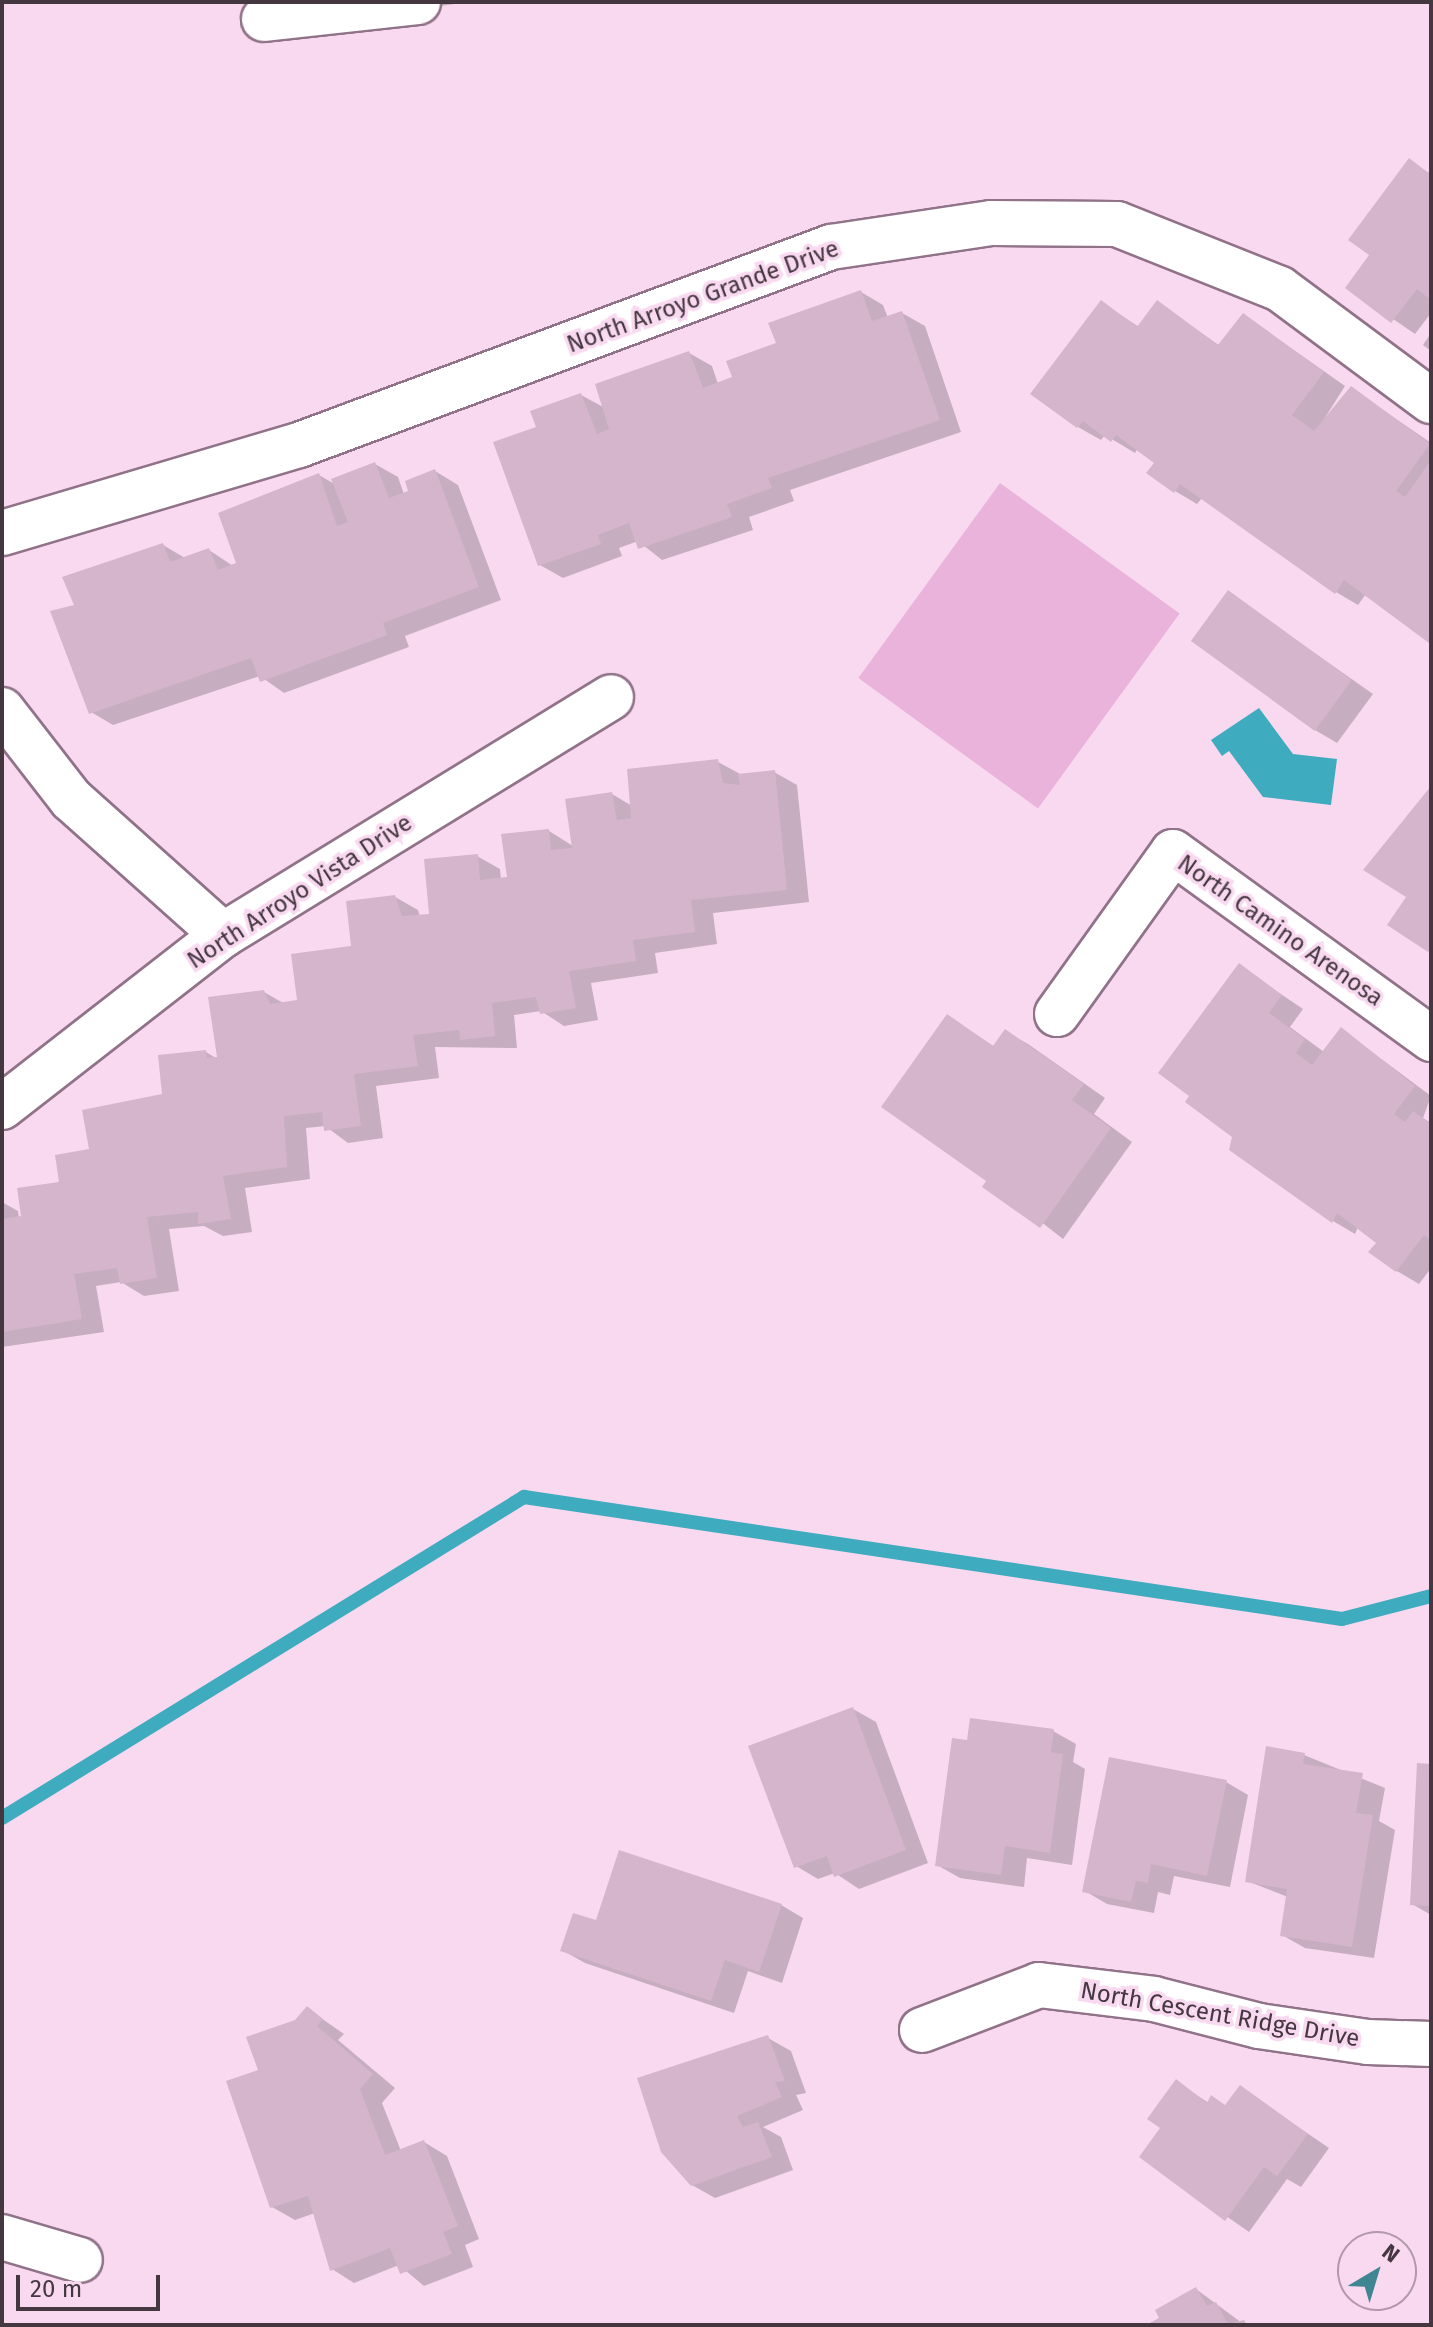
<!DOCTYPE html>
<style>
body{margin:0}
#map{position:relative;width:1433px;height:2327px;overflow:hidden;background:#f9d9f0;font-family:"Fira Sans",sans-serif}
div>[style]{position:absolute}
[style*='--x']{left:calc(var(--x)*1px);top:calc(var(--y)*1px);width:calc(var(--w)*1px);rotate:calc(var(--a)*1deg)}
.green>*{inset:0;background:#eab3db;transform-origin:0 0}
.water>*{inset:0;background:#3fabbf}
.shadow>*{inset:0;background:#0003}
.stream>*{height:14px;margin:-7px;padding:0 7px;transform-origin:7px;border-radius:7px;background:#3fabbf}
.building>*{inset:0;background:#d5b5cc;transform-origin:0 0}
.roads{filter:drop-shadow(2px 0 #907388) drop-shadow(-2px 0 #907388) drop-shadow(0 2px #907388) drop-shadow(0 -2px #907388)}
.minor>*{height:44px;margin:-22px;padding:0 22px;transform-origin:22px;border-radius:22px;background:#fff}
span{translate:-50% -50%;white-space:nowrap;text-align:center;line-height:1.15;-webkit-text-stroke:7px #f9d9f0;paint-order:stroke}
.street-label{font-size:24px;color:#443740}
.frame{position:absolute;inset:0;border:4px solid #443740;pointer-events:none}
.north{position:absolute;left:1337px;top:2231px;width:80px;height:80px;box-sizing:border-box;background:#f9d9f0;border:2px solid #b198aa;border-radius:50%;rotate:38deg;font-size:22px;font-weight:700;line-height:32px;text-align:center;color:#443740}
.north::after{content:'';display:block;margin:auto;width:28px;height:36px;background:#408592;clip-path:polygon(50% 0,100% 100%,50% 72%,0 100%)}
.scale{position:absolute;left:16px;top:2275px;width:144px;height:36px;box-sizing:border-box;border:4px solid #443740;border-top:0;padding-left:10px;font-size:24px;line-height:28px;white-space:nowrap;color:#443740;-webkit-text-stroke:6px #f9d9f0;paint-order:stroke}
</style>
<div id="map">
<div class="green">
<div style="left:1000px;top:483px;width:222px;height:241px;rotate:36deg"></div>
</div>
<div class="water">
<div style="clip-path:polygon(1259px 708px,1293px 754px,1337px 759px,1331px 805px,1263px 797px,1229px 751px,1222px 756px,1211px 740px)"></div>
</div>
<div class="shadow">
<div style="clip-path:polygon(372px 2px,469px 2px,391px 13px)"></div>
<div style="clip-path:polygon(1409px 161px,1431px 174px,1431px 313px,1415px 334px,1348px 288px,1372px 255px)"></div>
<div style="clip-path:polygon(861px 292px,883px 305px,888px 318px,902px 313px,925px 326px,961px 432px,790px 490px,794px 501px,749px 517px,753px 530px,662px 560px,638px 541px,619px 548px,622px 556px,563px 578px,540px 565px,539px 428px,581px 395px,605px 408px,689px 353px,712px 366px,718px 384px,734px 378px)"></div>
<div style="clip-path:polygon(1101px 302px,1139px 327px,1157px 302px,1220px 346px,1244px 315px,1345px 386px,1316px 432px,1351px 388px,1431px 443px,1431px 641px,1366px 594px,1358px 605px,1336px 592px,1202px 498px,1197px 504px,1175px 491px,1157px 463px,1138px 448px,1135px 453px,1105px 435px,1101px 440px,1078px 427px)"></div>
<div style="clip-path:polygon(1431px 333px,1431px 351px,1423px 345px)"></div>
<div style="clip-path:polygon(375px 464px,398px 477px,404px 494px,435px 471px,458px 485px,501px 600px,405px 636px,409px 647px,284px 693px,260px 676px,113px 725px,91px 712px,76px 607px,163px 545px,185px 558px,209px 550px,233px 566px,239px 564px,319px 475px,336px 485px)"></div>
<div style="clip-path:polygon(1229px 593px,1373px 694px,1337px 743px,1315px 730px)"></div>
<div style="clip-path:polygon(718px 762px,742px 775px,774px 772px,797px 785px,809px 902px,713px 913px,717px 944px,655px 953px,658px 973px,591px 983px,598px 1020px,564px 1026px,541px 1011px,514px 1015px,517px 1048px,435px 1047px,439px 1078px,376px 1086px,383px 1138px,348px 1143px,325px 1126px,306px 1128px,310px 1179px,245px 1188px,252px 1232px,223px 1236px,204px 1226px,169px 1229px,179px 1291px,144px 1296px,121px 1282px,96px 1286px,104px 1332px,2px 1347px,2px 1202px,18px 1211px,19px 1218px,92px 1151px,164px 1096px,206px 1052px,219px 1060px,264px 992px,285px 1004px,300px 1002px,395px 897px,418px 910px,420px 917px,431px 916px,477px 856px,500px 869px,501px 880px,510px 879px,549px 831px,573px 846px,612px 794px,632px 806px)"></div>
<div style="clip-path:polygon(1239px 966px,1303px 1009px,1290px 1027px,1324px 1052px,1341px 1029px,1431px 1096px,1423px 1118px,1431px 1123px,1431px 1268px,1419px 1284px,1397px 1271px,1379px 1242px,1358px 1227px,1355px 1234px,1333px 1221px,1235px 1136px)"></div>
<div style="clip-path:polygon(948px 1017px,995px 1047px,1005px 1031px,1028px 1044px,1105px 1098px,1094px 1114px,1132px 1142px,1063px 1239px,989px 1181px)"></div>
<div style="clip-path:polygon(853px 1709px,876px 1722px,928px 1863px,859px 1889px,835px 1873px,818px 1879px,796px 1866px)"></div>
<div style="clip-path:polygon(1053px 1731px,1076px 1744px,1073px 1762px,1085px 1769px,1072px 1865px,1027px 1858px,1024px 1887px,960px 1878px,937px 1865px,969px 1742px)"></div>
<div style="clip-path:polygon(1304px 1755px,1385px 1788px,1379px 1821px,1395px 1830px,1374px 1958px,1305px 1948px,1282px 1935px,1288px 1897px,1247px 1881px)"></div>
<div style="clip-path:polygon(1431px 1766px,1431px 1915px,1412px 1904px)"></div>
<div style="clip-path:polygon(1226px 1782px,1248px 1795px,1230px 1887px,1174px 1876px,1170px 1895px,1158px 1892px,1154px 1913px,1107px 1904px,1085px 1891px)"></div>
<div style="clip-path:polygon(781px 1905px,803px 1918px,782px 1983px,748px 1971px,734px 2013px,585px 1963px,562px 1950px,597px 1923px)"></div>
<div style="clip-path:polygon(308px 2009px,344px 2034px,338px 2040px,395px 2088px,382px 2103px,401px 2151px,424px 2142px,447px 2156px,479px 2239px,465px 2245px,473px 2267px,424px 2286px,399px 2265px,354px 2283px,332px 2269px,315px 2213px,295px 2220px,272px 2207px,260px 2071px)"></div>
<div style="clip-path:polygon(768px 2038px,791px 2051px,806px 2093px,796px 2095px,803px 2110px,763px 2127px,781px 2137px,793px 2170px,715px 2198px,692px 2185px)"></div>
<div style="clip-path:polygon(1176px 2082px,1209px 2103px,1227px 2106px,1241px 2088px,1329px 2148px,1301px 2187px,1287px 2179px,1249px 2232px,1142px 2157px,1163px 2128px)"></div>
<div style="clip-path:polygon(1196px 2289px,1242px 2323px,1249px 2325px,1150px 2325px)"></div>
</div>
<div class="stream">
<div style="--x:2;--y:1818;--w:613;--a:-31.59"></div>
<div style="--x:524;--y:1497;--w:827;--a:8.48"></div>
<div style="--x:1342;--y:1619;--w:92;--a:-14.5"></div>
</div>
<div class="building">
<div style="clip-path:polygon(1409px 158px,1431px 175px,1431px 300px,1417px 289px,1391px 323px,1345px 288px,1369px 255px,1348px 240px)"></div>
<div style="clip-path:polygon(861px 290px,872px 321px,902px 311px,940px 420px,768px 478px,772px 488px,727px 504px,732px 517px,638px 549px,629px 523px,598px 535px,601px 544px,538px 566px,493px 442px,536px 427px,530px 411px,581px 393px,597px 434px,609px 429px,595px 384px,689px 351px,703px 388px,732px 377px,726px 361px,776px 343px,768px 323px)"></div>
<div style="clip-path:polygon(1101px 300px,1137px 327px,1157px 300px,1218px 345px,1243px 313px,1324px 372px,1292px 415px,1314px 431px,1351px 386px,1430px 444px,1396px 491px,1405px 497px,1431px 460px,1429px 643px,1344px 580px,1335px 594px,1180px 484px,1174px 493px,1146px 473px,1154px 463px,1116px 435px,1111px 442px,1083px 421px,1077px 428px,1030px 394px)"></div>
<div style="clip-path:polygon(375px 462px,389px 498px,408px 491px,405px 481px,435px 469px,479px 587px,383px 623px,387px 635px,260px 682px,251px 658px,89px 714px,50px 611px,74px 605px,62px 577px,163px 543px,170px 562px,209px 548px,218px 570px,236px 563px,218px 513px,319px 473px,337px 526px,348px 522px,331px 479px)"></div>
<div style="left:1228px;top:590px;width:153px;height:63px;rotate:36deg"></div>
<div style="clip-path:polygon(718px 759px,723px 783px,740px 785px,738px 774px,775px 770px,787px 890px,691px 900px,695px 932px,633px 940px,636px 961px,569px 971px,576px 1008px,540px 1014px,536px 997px,492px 1003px,495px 1036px,460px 1040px,459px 1030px,413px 1035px,418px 1066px,354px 1074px,361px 1126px,324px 1131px,322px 1112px,284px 1116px,287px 1167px,223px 1176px,231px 1219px,198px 1224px,198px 1212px,147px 1217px,157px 1278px,120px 1284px,117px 1268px,74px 1274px,82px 1319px,2px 1332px,2px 1219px,21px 1216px,17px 1188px,59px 1182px,55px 1155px,89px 1149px,82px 1110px,162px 1094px,158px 1055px,206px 1050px,207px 1058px,217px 1057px,208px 997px,264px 990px,270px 1004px,297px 1000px,291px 954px,351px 946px,346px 901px,395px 895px,402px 916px,429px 914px,424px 859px,478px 854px,480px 880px,507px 877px,501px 834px,549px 829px,551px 850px,572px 848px,565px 799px,612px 792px,617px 820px,631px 818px,627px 769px)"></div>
<div style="clip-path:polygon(1431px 786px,1431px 947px,1428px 952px,1387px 925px,1406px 897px,1363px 870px)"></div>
<div style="clip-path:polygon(1239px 963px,1282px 995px,1269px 1013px,1305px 1039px,1296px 1053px,1312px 1065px,1341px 1027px,1415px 1086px,1394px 1114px,1405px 1122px,1413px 1111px,1431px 1124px,1431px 1240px,1424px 1235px,1396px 1272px,1368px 1252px,1376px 1243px,1337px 1213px,1332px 1223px,1229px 1150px,1232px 1137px,1185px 1102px,1189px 1096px,1158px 1073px)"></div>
<div style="clip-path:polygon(947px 1014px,993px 1046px,1005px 1029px,1084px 1084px,1072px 1100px,1111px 1128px,1040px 1228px,982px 1187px,986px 1181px,881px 1107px)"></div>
<div style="clip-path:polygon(853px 1707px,906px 1850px,834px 1877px,827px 1856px,794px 1868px,748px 1746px)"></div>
<div style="clip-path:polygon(970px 1718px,1054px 1729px,1051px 1752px,1063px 1754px,1050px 1853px,1005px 1846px,1001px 1875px,935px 1866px,952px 1738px,967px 1740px)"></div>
<div style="clip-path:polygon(1266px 1746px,1305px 1753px,1303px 1764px,1363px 1773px,1356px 1813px,1373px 1815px,1352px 1947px,1280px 1936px,1287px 1889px,1245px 1882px)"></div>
<div style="clip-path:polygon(1109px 1757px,1227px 1780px,1207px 1876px,1151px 1864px,1148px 1883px,1136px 1881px,1131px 1902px,1082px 1892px)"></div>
<div style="clip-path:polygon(1417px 1763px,1431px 1764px,1431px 1906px,1410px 1905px)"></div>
<div style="clip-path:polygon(619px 1850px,782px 1904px,759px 1972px,725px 1960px,711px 2001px,560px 1951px,573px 1913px,596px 1920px)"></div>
<div style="clip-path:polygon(307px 2006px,323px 2019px,317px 2026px,373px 2074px,360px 2089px,385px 2155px,424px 2140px,458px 2226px,443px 2232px,452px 2254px,400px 2274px,390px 2248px,330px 2271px,308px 2196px,270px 2208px,226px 2081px,258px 2070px,246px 2037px,295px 2020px)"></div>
<div style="clip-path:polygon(768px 2035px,785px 2081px,775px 2082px,782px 2097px,737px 2116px,743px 2127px,758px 2122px,772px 2157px,691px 2186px,661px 2152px,637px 2078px)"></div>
<div style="clip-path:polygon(1176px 2079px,1207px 2103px,1211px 2095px,1225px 2105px,1240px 2085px,1308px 2134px,1277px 2176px,1264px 2167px,1225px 2221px,1139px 2157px,1160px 2128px,1147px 2119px)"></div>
<div style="clip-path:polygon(1196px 2287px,1207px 2306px,1216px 2302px,1228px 2324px,1244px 2320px,1247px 2325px,1146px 2325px,1159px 2318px,1155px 2310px)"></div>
</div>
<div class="roads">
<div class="minor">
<div style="--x:264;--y:19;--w:155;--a:-6.3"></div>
<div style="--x:2;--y:533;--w:310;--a:-16.5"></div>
<div style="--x:299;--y:445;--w:568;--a:-20.41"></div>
<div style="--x:831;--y:247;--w:162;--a:-8.5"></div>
<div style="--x:991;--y:223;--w:126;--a:0.5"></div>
<div style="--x:1117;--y:224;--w:175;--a:21.7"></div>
<div style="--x:1280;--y:289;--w:188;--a:36.6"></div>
<div style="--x:2;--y:710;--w:113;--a:52.2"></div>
<div style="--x:71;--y:799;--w:204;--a:41.8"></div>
<div style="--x:1057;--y:1014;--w:199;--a:-54.4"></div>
<div style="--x:1173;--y:852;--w:319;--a:35.9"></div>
<div style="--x:2;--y:1107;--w:280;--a:-37.9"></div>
<div style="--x:223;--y:935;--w:455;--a:-31.5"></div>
<div style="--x:922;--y:2030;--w:125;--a:-21"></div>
<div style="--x:1039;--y:1985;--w:116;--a:6.9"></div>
<div style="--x:1154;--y:1999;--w:108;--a:14.4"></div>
<div style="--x:1259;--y:2026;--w:110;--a:8.4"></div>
<div style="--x:1368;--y:2042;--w:63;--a:1.8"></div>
<div style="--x:2;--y:2237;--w:81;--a:16.4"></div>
</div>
</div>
<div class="street-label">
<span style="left:703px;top:297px;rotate:-20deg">North Arroyo Grande Drive</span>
<span style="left:300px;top:892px;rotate:-33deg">North Arroyo Vista Drive</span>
<span style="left:1280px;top:931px;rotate:35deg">North Camino Arenosa</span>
<span style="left:1220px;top:2015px;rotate:10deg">North Cescent Ridge Drive</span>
</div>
<div class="frame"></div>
<div class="north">N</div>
<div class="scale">20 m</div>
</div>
